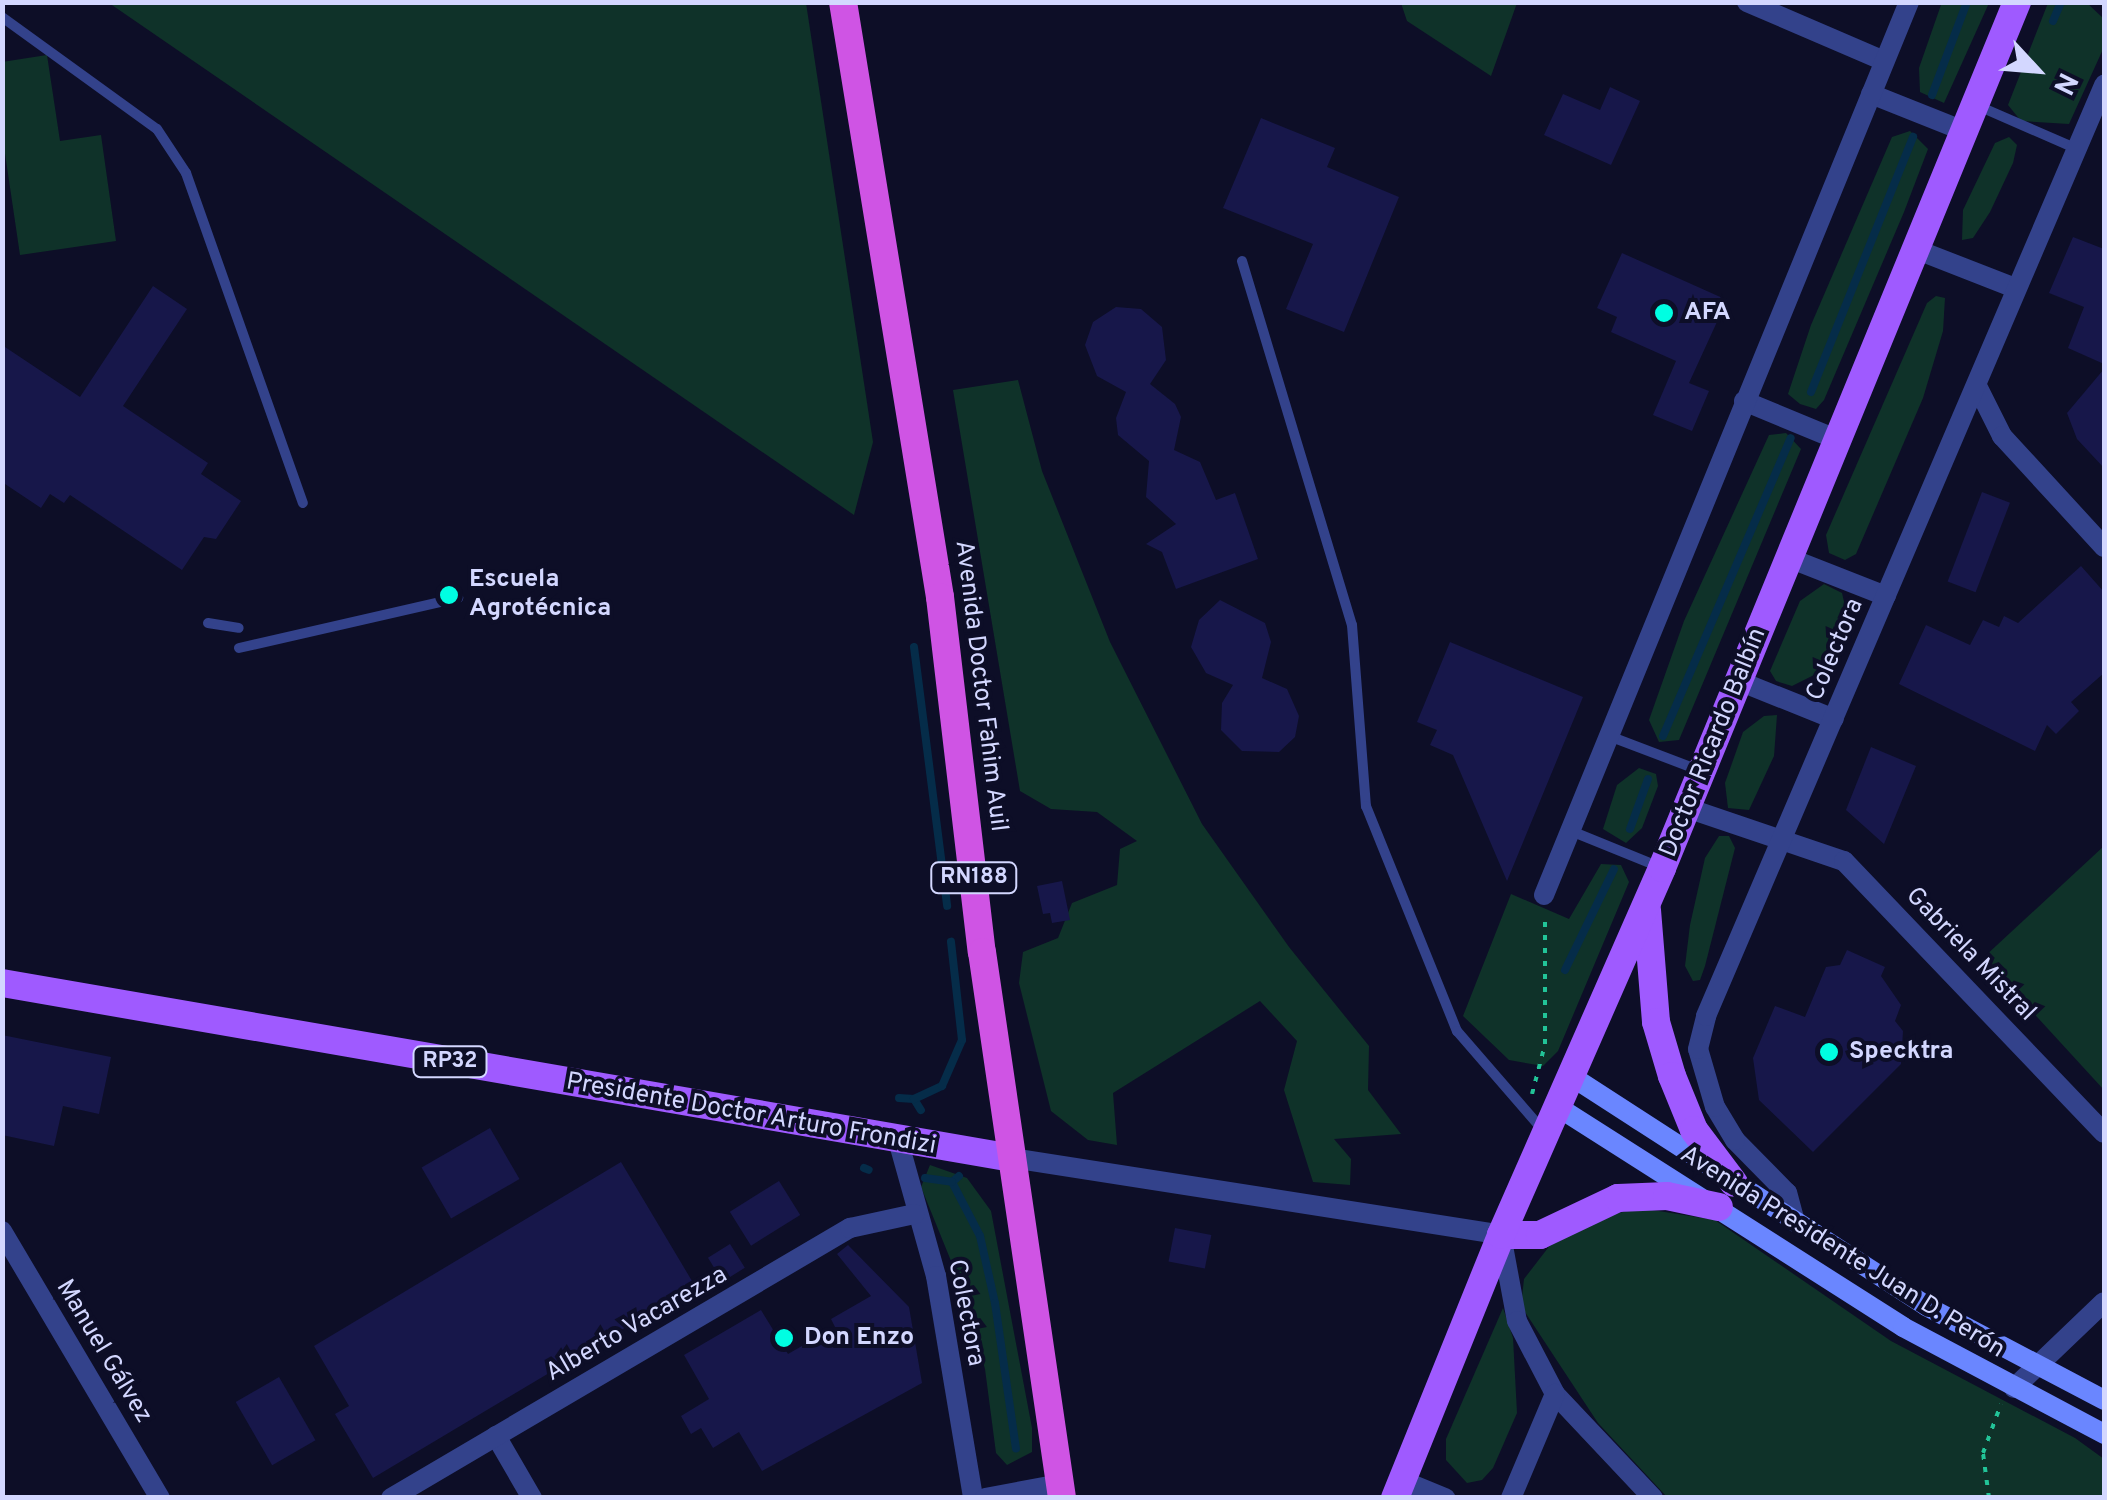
<!DOCTYPE html>
<meta charset="utf-8">
<style>
body{margin:0}
#map{position:relative;width:2107px;height:1500px;overflow:hidden;background:#0d0e27;font-family:Overpass,sans-serif}
div>[style]{position:absolute}
[style*='--x']{left:calc(var(--x)*1px);top:calc(var(--y)*1px);width:calc(var(--w)*1px);rotate:calc(var(--a)*1deg)}
.green>*{inset:0;background:#0f3229}
.stream>*{height:8px;margin:-4px;padding:0 4px;transform-origin:4px;border-radius:4px;background:#052c49}
.building>*{inset:0;background:#17174a;transform-origin:0 0}
.path>*{height:4px;margin-top:-2px;transform-origin:0;background:repeating-linear-gradient(90deg,#22c498 0 5px,transparent 0 13px)}
.service>*{height:10px;margin:-5px;padding:0 5px;transform-origin:5px;border-radius:5px;background:#33428b}
.minor>*{height:20px;margin:-10px;padding:0 10px;transform-origin:10px;border-radius:10px;background:#33428b}
.secondary>*{height:20px;margin:-10px;padding:0 10px;transform-origin:10px;border-radius:10px;background:#6a86ff}
.primary>*{height:28px;margin:-14px;padding:0 14px;transform-origin:14px;border-radius:14px;background:#9f5aff}
.trunk>*{height:28px;margin:-14px;padding:0 14px;transform-origin:14px;border-radius:14px;background:#cf54e4}
.dots>*{width:28px;height:28px;translate:-50% -50%;box-sizing:border-box;border:5px solid #0d0e27;border-radius:50%}
span{translate:-50% -50%;white-space:nowrap;text-align:center;line-height:1.15;-webkit-text-stroke:8px #0d0e27;paint-order:stroke}
.shield-label span{padding:2px 8px;background:#0d0e27;border:2px solid;border-radius:8px;-webkit-text-stroke-width:0}
.shield-label{font-size:22px;color:#d3d7ff;font-weight:700}
.poi-label{font-size:25px;color:#d3d7ff;font-weight:700}
.left{translate:0 -50%;text-align:left}
.street-label{font-size:25px;color:#d3d7ff}
.frame{position:absolute;inset:0;border:5px solid #d3d7ff;pointer-events:none}
.north{position:absolute;left:1987px;top:20px;width:100px;height:100px;-webkit-text-stroke:8px #0d0e27;paint-order:stroke;rotate:116deg;font-size:28px;font-weight:700;line-height:40px;text-align:center;color:#d3d7ff}
.north::after{content:'';display:block;margin:auto;width:35px;height:45px;background:#d3d7ff;clip-path:polygon(50% 0,100% 100%,50% 72%,0 100%)}
</style>
<div id="map">
<div class="green">
<div style="clip-path:polygon(1942px 2px,1989px 3px,1944px 103px,1920px 92px,1919px 68px)"></div>
<div style="clip-path:polygon(109px 3px,806px 3px,873px 442px,854px 515px)"></div>
<div style="clip-path:polygon(1401px 3px,1401px 2px,1517px 3px,1491px 76px,1407px 21px)"></div>
<div style="clip-path:polygon(2048px 3px,2087px 3px,2104px 19px,2104px 47px,2069px 124px,2021px 121px,2008px 105px)"></div>
<div style="clip-path:polygon(47px 55px,60px 141px,101px 135px,116px 241px,20px 255px,3px 140px,2px 62px)"></div>
<div style="clip-path:polygon(1910px 131px,1928px 149px,1904px 212px,1824px 400px,1816px 409px,1800px 404px,1788px 394px,1811px 325px,1892px 137px)"></div>
<div style="clip-path:polygon(2009px 137px,2017px 145px,2013px 163px,1990px 212px,1973px 238px,1962px 240px,1963px 210px,1995px 143px)"></div>
<div style="clip-path:polygon(1936px 296px,1945px 298px,1943px 331px,1923px 398px,1856px 554px,1845px 560px,1829px 553px,1826px 535px,1927px 303px)"></div>
<div style="clip-path:polygon(1018px 380px,1042px 471px,1110px 642px,1202px 824px,1289px 947px,1369px 1046px,1368px 1090px,1401px 1134px,1334px 1139px,1351px 1159px,1350px 1185px,1313px 1182px,1284px 1090px,1297px 1041px,1260px 1001px,1113px 1093px,1117px 1145px,1088px 1140px,1051px 1111px,1019px 983px,1023px 952px,1058px 938px,1072px 903px,1117px 885px,1120px 849px,1137px 841px,1097px 812px,1051px 809px,1020px 791px,953px 390px)"></div>
<div style="clip-path:polygon(1786px 433px,1801px 449px,1679px 740px,1659px 742px,1649px 720px,1684px 621px,1769px 435px)"></div>
<div style="clip-path:polygon(1824px 584px,1842px 593px,1847px 615px,1820px 672px,1792px 686px,1776px 681px,1770px 671px,1800px 601px)"></div>
<div style="clip-path:polygon(1777px 715px,1774px 756px,1749px 810px,1728px 808px,1725px 783px,1743px 732px,1764px 716px)"></div>
<div style="clip-path:polygon(1639px 768px,1656px 774px,1658px 786px,1642px 828px,1626px 843px,1603px 829px,1617px 785px)"></div>
<div style="clip-path:polygon(1719px 836px,1729px 836px,1735px 848px,1705px 966px,1700px 980px,1693px 981px,1685px 966px,1690px 925px,1705px 858px)"></div>
<div style="clip-path:polygon(2104px 846px,2104px 1090px,1983px 958px)"></div>
<div style="clip-path:polygon(1601px 864px,1621px 865px,1629px 882px,1558px 1051px,1543px 1066px,1509px 1060px,1463px 1016px,1511px 894px,1569px 919px)"></div>
<div style="clip-path:polygon(930px 1165px,967px 1178px,991px 1211px,1032px 1428px,1032px 1452px,1007px 1465px,996px 1453px,985px 1369px,962px 1288px,921px 1187px)"></div>
<div style="clip-path:polygon(1640px 1208px,1715px 1220px,1891px 1341px,2075px 1438px,2104px 1459px,2104px 1497px,1667px 1497px,1598px 1423px,1521px 1306px,1524px 1279px,1551px 1244px,1593px 1219px)"></div>
<div style="clip-path:polygon(1503px 1308px,1513px 1338px,1517px 1413px,1493px 1468px,1482px 1480px,1467px 1483px,1446px 1460px,1446px 1439px)"></div>
</div>
<div class="stream">
<div style="--x:2053;--y:21;--w:21;--a:-67"></div>
<div style="--x:1932;--y:95;--w:99;--a:-69.4"></div>
<div style="--x:1811;--y:392;--w:275;--a:-68.2"></div>
<div style="--x:914;--y:647;--w:261;--a:82.7"></div>
<div style="--x:1663;--y:736;--w:324;--a:-66.8"></div>
<div style="--x:1630;--y:829;--w:53;--a:-70.2"></div>
<div style="--x:1565;--y:970;--w:112;--a:-64.1"></div>
<div style="--x:899;--y:1098;--w:15;--a:4"></div>
<div style="--x:914;--y:1099;--w:13;--a:58"></div>
<div style="--x:914;--y:1099;--w:31;--a:-25"></div>
<div style="--x:942;--y:1086;--w:50;--a:-66.5"></div>
<div style="--x:962;--y:1040;--w:99;--a:-96.4"></div>
<div style="--x:864;--y:1168;--w:5;--a:22"></div>
<div style="--x:959;--y:1176;--w:9;--a:139"></div>
<div style="--x:952;--y:1182;--w:61;--a:62.6"></div>
<div style="--x:980;--y:1236;--w:69;--a:77.4"></div>
<div style="--x:995;--y:1303;--w:147;--a:81.8"></div>
<div style="--x:925;--y:1178;--w:27;--a:8"></div>
</div>
<div class="building">
<div style="clip-path:polygon(1610px 87px,1640px 101px,1611px 165px,1544px 135px,1563px 94px,1600px 110px)"></div>
<div style="clip-path:polygon(1261px 118px,1335px 148px,1327px 167px,1399px 197px,1344px 332px,1286px 309px,1313px 244px,1223px 208px)"></div>
<div style="clip-path:polygon(2073px 237px,2104px 249px,2104px 364px,2068px 348px,2084px 307px,2049px 293px)"></div>
<div style="clip-path:polygon(1622px 253px,1727px 300px,1689px 383px,1709px 391px,1692px 431px,1653px 415px,1676px 361px,1611px 332px,1617px 317px,1597px 308px)"></div>
<div style="clip-path:polygon(153px 286px,187px 309px,123px 406px,208px 463px,201px 474px,241px 501px,216px 539px,204px 537px,182px 570px,70px 495px,64px 503px,50px 494px,41px 508px,2px 482px,2px 345px,80px 397px)"></div>
<div style="clip-path:polygon(1116px 307px,1141px 309px,1162px 327px,1166px 360px,1150px 384px,1175px 404px,1181px 417px,1174px 450px,1200px 462px,1216px 500px,1235px 493px,1258px 559px,1176px 589px,1162px 552px,1146px 544px,1176px 524px,1146px 497px,1149px 461px,1118px 435px,1116px 418px,1126px 392px,1097px 376px,1085px 345px,1093px 322px)"></div>
<div style="clip-path:polygon(2104px 369px,2104px 468px,2077px 439px,2067px 413px)"></div>
<div style="left:1982px;top:492px;width:30px;height:96px;rotate:21deg"></div>
<div style="clip-path:polygon(2081px 566px,2104px 592px,2104px 673px,2071px 702px,2079px 711px,2056px 734px,2047px 725px,2035px 751px,1899px 684px,1926px 625px,1970px 645px,1983px 620px,1999px 627px,2004px 616px,2018px 623px)"></div>
<div style="clip-path:polygon(1220px 600px,1265px 623px,1271px 642px,1262px 678px,1287px 689px,1299px 716px,1295px 737px,1279px 752px,1242px 751px,1221px 730px,1222px 703px,1233px 685px,1206px 673px,1191px 647px,1199px 620px)"></div>
<div style="clip-path:polygon(1450px 642px,1583px 697px,1507px 881px,1453px 755px,1430px 745px,1437px 730px,1417px 722px)"></div>
<div style="clip-path:polygon(1871px 747px,1916px 766px,1884px 844px,1846px 810px)"></div>
<div style="clip-path:polygon(1062px 881px,1070px 920px,1052px 923px,1050px 913px,1043px 914px,1037px 886px)"></div>
<div style="clip-path:polygon(1847px 950px,1885px 967px,1881px 976px,1901px 1005px,1895px 1021px,1903px 1031px,1901px 1064px,1813px 1152px,1759px 1100px,1753px 1058px,1775px 1006px,1805px 1017px,1826px 967px,1840px 965px)"></div>
<div style="clip-path:polygon(2px 1035px,111px 1057px,99px 1114px,63px 1106px,54px 1146px,2px 1135px)"></div>
<div style="left:490px;top:1128px;width:59px;height:79px;rotate:60deg"></div>
<div style="clip-path:polygon(621px 1162px,695px 1286px,373px 1478px,335px 1414px,349px 1406px,314px 1346px)"></div>
<div style="left:779px;top:1181px;width:40px;height:58px;rotate:58deg"></div>
<div style="left:1175px;top:1228px;width:37px;height:34px;rotate:11deg"></div>
<div style="left:730px;top:1244px;width:28px;height:26px;rotate:58deg"></div>
<div style="clip-path:polygon(848px 1245px,909px 1307px,922px 1383px,762px 1471px,739px 1432px,713px 1448px,701px 1428px,691px 1434px,681px 1416px,709px 1399px,684px 1355px,761px 1310px,788px 1354px,835px 1327px,831px 1319px,871px 1296px,837px 1254px)"></div>
<div style="left:279px;top:1377px;width:73px;height:50px;rotate:60deg"></div>
</div>
<div class="path">
<div style="--x:1532;--y:1094;--w:52;--a:-75.4"></div>
<div style="--x:1545;--y:1044;--w:129;--a:-90"></div>
<div style="--x:1989;--y:1498;--w:45;--a:-97.6"></div>
<div style="--x:1983;--y:1453;--w:52;--a:-69.8"></div>
</div>
<div class="service">
<div style="--x:2;--y:17;--w:191;--a:35.9"></div>
<div style="--x:157;--y:129;--w:53;--a:56.6"></div>
<div style="--x:186;--y:173;--w:350;--a:70.5"></div>
<div style="--x:1976;--y:105;--w:110;--a:23.5"></div>
<div style="--x:1242;--y:261;--w:380;--a:73.2"></div>
<div style="--x:1352;--y:625;--w:182;--a:85.6"></div>
<div style="--x:1366;--y:806;--w:243;--a:68"></div>
<div style="--x:1457;--y:1031;--w:130;--a:49.1"></div>
<div style="--x:208;--y:623;--w:31;--a:9"></div>
<div style="--x:239;--y:648;--w:225;--a:-12.9"></div>
<div style="--x:1609;--y:736;--w:98;--a:20.8"></div>
<div style="--x:1571;--y:831;--w:98;--a:22.1"></div>
</div>
<div class="minor">
<div style="--x:1747;--y:2;--w:149;--a:23.3"></div>
<div style="--x:1871;--y:94;--w:100;--a:21.7"></div>
<div style="--x:1915;--y:249;--w:107;--a:21.3"></div>
<div style="--x:1978;--y:388;--w:54;--a:63.4"></div>
<div style="--x:2002;--y:436;--w:151;--a:47.4"></div>
<div style="--x:1744;--y:401;--w:102;--a:22.5"></div>
<div style="--x:1789;--y:558;--w:104;--a:21.4"></div>
<div style="--x:1739;--y:681;--w:102;--a:21.8"></div>
<div style="--x:1687;--y:808;--w:166;--a:18.7"></div>
<div style="--x:1844;--y:861;--w:376;--a:46.3"></div>
<div style="--x:1544;--y:895;--w:965;--a:-67.77"></div>
<div style="--x:898;--y:1140;--w:141;--a:74.4"></div>
<div style="--x:936;--y:1276;--w:225;--a:80.5"></div>
<div style="--x:1012;--y:1158;--w:495;--a:8.9"></div>
<div style="--x:1501;--y:1235;--w:87;--a:79.5"></div>
<div style="--x:1517;--y:1321;--w:82;--a:62.5"></div>
<div style="--x:1555;--y:1394;--w:143;--a:46.7"></div>
<div style="--x:1795;--y:1222;--w:30;--a:-105"></div>
<div style="--x:1787;--y:1193;--w:74;--a:-134.5"></div>
<div style="--x:1735;--y:1140;--w:39;--a:-121"></div>
<div style="--x:1715;--y:1107;--w:60;--a:-106.3"></div>
<div style="--x:1698;--y:1049;--w:34;--a:-76"></div>
<div style="--x:1706;--y:1016;--w:1013;--a:-66.85"></div>
<div style="--x:2;--y:1231;--w:310;--a:59.4"></div>
<div style="--x:2014;--y:1388;--w:124;--a:-43.7"></div>
<div style="--x:496;--y:1436;--w:72;--a:59.9"></div>
<div style="--x:1401;--y:1480;--w:48;--a:22.2"></div>
<div style="--x:391;--y:1498;--w:533;--a:-30.47"></div>
<div style="--x:850;--y:1228;--w:66;--a:-12.2"></div>
<div style="--x:985;--y:1498;--w:76;--a:-10.6"></div>
<div style="--x:1511;--y:1498;--w:113;--a:-67.1"></div>
</div>
<div class="secondary">
<div style="--x:1571;--y:1076;--w:423;--a:32.9"></div>
<div style="--x:1926;--y:1306;--w:201;--a:27.8"></div>
<div style="--x:1558;--y:1107;--w:409;--a:32.5"></div>
<div style="--x:1903;--y:1327;--w:228;--a:28"></div>
</div>
<div class="primary">
<div style="--x:1647;--y:910;--w:112;--a:85.4"></div>
<div style="--x:1656;--y:1022;--w:56;--a:73.5"></div>
<div style="--x:1672;--y:1076;--w:58;--a:67.8"></div>
<div style="--x:1694;--y:1130;--w:66;--a:53"></div>
<div style="--x:2;--y:983;--w:1025;--a:9.83"></div>
<div style="--x:1501;--y:1235;--w:39;--a:0"></div>
<div style="--x:1540;--y:1235;--w:86;--a:-25.4"></div>
<div style="--x:1618;--y:1198;--w:49;--a:-2.3"></div>
<div style="--x:1667;--y:1196;--w:53;--a:11.9"></div>
<div style="--x:1395;--y:1498;--w:284;--a:-68"></div>
<div style="--x:1501;--y:1235;--w:401;--a:-66.3"></div>
<div style="--x:1662;--y:868;--w:936;--a:-67.71"></div>
</div>
<div class="trunk">
<div style="--x:843;--y:2;--w:603;--a:80.74"></div>
<div style="--x:940;--y:597;--w:357;--a:83.3"></div>
<div style="--x:982;--y:952;--w:552;--a:81.66"></div>
</div>
<div class="dots">
<div style="left:1664px;top:313px;background:#00fee2"></div>
<div style="left:449px;top:595px;background:#00fee2"></div>
<div style="left:1829px;top:1052px;background:#00fee2"></div>
<div style="left:784px;top:1338px;background:#00fee2"></div>
</div>
<div class="shield-label">
<span style="left:974px;top:878px">RN188</span>
<span style="left:450px;top:1062px">RP32</span>
</div>
<div class="poi-label">
<span class="left" style="left:1684px;top:313px">AFA</span>
<span class="left" style="left:469px;top:595px">Escuela<br>Agrotécnica</span>
<span class="left" style="left:1849px;top:1052px">Specktra</span>
<span class="left" style="left:804px;top:1338px">Don Enzo</span>
</div>
<div class="street-label">
<span style="left:1836px;top:650px;rotate:-67deg">Colectora</span>
<span style="left:980px;top:686px;rotate:83deg">Avenida Doctor Fahim Auil</span>
<span style="left:1714px;top:743px;rotate:-68deg">Doctor Ricardo Balbín</span>
<span style="left:1970px;top:955px;rotate:46deg">Gabriela Mistral</span>
<span style="left:751px;top:1115px;rotate:10deg">Presidente Doctor Arturo Frondizi</span>
<span style="left:1842px;top:1253px;rotate:32deg">Avenida Presidente Juan D. Perón</span>
<span style="left:965px;top:1313px;rotate:79deg">Colectora</span>
<span style="left:637px;top:1325px;rotate:-30deg">Alberto Vacarezza</span>
<span style="left:103px;top:1352px;rotate:59deg">Manuel Gálvez</span>
</div>
<div class="frame"></div>
<div class="north">N</div>
</div>
